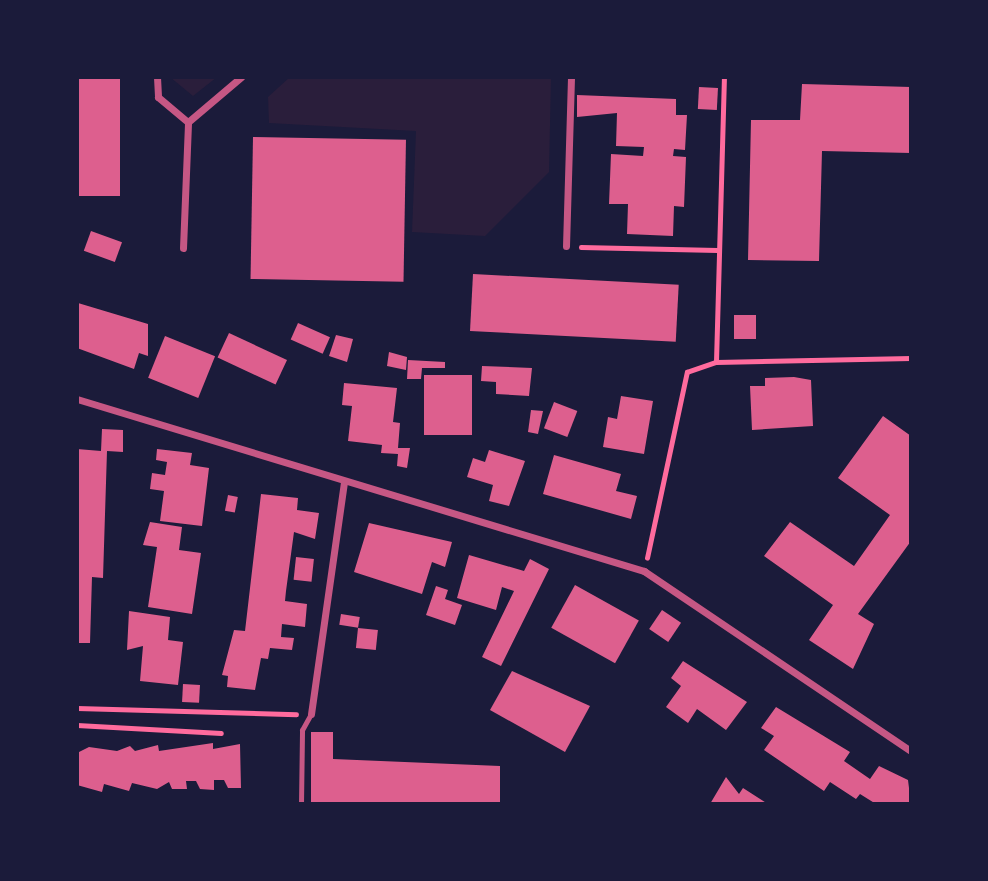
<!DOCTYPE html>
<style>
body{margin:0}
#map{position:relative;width:988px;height:881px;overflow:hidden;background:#1b1b3a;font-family:Raleway,sans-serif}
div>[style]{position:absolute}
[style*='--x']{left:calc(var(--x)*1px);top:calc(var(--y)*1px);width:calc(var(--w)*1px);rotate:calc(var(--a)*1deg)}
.green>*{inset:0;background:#2a1e3b}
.building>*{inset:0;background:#dd5f8e;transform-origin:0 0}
.path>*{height:4.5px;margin:-2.25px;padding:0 2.25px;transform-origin:2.25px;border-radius:2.25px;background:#ff6b9d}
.service>*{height:5px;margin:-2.5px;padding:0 2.5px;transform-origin:2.5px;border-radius:2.5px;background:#c65784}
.minor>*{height:7px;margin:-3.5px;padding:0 3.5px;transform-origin:3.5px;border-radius:3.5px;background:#c65784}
span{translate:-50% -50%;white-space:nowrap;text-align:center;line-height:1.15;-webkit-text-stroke:5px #1b1b3a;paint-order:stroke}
.frame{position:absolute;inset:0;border:79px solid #1b1b3a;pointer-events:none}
</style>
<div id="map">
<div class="green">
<div style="clip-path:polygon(170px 77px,217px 77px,193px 96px)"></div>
<div style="clip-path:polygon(290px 77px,551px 77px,549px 172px,485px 236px,412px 232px,416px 131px,269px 123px,268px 97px)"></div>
</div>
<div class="building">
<div style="left:77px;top:77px;width:43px;height:119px"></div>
<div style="clip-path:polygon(802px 84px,911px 87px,911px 153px,822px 151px,819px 261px,748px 260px,751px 120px,800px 120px)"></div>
<div style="left:699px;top:87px;width:19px;height:22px;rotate:3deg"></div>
<div style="clip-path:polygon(577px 95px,676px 99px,676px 115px,687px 115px,685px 150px,674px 149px,673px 156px,686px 157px,684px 207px,674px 206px,673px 236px,627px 234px,628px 204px,609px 204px,611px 154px,643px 156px,644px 147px,616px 146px,617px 113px,577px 117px)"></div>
<div style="left:253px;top:137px;width:153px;height:142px;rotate:1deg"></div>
<div style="left:91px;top:231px;width:33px;height:21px;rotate:20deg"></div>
<div style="left:473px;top:274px;width:206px;height:57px;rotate:3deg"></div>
<div style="clip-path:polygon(78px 303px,148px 324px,148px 356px,139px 353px,134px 369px,77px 348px)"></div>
<div style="left:734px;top:315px;width:22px;height:24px"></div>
<div style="left:298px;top:323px;width:35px;height:18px;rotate:24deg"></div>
<div style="left:229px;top:333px;width:64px;height:27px;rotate:25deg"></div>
<div style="clip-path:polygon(336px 335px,353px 339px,347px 362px,329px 356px)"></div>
<div style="left:165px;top:336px;width:54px;height:45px;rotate:22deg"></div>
<div style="clip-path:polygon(389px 352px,407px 357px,406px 370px,387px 366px)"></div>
<div style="clip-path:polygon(408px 360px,445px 362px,445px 368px,422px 368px,421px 379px,407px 379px)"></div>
<div style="clip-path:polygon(482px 366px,532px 368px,529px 396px,496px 394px,496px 382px,481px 381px)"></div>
<div style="left:424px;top:375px;width:48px;height:60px"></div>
<div style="clip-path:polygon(794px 377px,811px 380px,813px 426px,752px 430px,750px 386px,765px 386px,765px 378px)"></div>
<div style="clip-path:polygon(344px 383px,397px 388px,393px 422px,400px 423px,398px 448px,410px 448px,407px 468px,397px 466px,398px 454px,381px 453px,382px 445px,348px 441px,352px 406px,342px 405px)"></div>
<div style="clip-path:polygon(621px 396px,653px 401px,644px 454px,603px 447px,608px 417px,617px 419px)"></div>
<div style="left:554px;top:402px;width:25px;height:28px;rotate:21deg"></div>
<div style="clip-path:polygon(531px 410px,543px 411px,538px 434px,528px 432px)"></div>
<div style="clip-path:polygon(883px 416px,911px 436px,911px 541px,858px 614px,874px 624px,853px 669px,809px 640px,833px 605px,764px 556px,790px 522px,854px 566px,890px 515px,838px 478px)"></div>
<div style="clip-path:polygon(102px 429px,123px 430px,123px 452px,107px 451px,103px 578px,92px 577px,90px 643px,77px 643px,77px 449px,101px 451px)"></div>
<div style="clip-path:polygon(157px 449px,192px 453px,190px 465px,209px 468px,202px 526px,160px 521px,164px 491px,150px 489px,152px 473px,165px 475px,167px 462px,156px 460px)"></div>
<div style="clip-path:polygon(489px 450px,525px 461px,509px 506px,489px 501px,493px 485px,467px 477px,473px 458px,485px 462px)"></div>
<div style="clip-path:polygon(554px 455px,621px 474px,616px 491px,637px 496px,631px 519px,543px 494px)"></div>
<div style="clip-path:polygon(261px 494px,298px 498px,297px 510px,319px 513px,315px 539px,294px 532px,286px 591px,285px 601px,307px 604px,305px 627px,282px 624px,281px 637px,294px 638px,292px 650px,270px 648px,268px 659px,261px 658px,255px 690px,227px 687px,228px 676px,222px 675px,234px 630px,245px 631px)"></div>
<div style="left:228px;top:495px;width:10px;height:16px;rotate:11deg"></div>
<div style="clip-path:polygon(150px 522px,182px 527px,179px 550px,201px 553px,192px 614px,148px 607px,157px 547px,143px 545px)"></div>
<div style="clip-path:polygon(369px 523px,452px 542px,445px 567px,432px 562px,422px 594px,354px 572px)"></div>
<div style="clip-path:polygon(469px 555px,524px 571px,530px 559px,549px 569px,501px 666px,482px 657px,514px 591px,502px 587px,496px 610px,457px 598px)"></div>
<div style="left:296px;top:557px;width:18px;height:23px;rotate:6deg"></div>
<div style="left:575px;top:585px;width:73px;height:49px;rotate:29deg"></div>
<div style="clip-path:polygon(436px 586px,448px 590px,445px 599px,462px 605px,455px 625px,426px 615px)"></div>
<div style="left:662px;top:610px;width:23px;height:23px;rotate:34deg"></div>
<div style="clip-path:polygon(129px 611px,170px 617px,168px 640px,183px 642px,178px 685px,140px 681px,143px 646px,127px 650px)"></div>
<div style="left:341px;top:614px;width:19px;height:11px;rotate:9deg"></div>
<div style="left:358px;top:628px;width:20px;height:20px;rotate:6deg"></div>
<div style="clip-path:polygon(683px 661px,747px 702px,726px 730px,697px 709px,688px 723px,666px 707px,681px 686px,671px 678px)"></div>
<div style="clip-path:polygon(512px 671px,590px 706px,565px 752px,490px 710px)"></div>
<div style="left:183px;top:684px;width:17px;height:18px;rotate:3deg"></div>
<div style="clip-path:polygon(776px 707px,850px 752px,844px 761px,870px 779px,879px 766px,908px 780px,911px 804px,876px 804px,860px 794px,856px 799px,830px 782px,824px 791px,764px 750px,774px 736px,761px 728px)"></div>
<div style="clip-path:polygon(311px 732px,333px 732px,333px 759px,500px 766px,500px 804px,311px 804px)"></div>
<div style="clip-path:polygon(213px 743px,213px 749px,240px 744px,241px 788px,228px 788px,224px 780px,214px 780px,214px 790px,200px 789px,196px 781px,186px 781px,187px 789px,172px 789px,169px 782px,157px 789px,132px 783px,129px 791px,104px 784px,102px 792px,77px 785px,77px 753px,89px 747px,117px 751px,130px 746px,135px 751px,158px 745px,159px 751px)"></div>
<div style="clip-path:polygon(726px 777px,739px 794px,743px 788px,768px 804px,710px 804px)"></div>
</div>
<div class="path">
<div style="--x:581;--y:247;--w:136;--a:1.3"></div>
<div style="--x:716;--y:362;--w:195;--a:-1.2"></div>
<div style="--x:647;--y:558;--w:190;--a:-77.9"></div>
<div style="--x:687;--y:372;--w:31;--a:-19"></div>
<div style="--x:716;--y:362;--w:285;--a:-88.4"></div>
<div style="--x:77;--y:708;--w:219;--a:1.6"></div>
<div style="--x:77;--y:725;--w:144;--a:3.2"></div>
</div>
<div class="service">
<div style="--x:301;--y:804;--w:74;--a:-89.2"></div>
<div style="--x:302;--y:730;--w:18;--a:-61"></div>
</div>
<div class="minor">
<div style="--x:157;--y:77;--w:20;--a:87"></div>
<div style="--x:158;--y:97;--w:39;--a:40"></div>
<div style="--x:188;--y:122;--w:70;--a:-40.3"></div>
<div style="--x:566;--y:246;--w:169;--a:-88.3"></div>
<div style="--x:183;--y:248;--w:126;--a:-87.7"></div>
<div style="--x:77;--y:399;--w:593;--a:16.88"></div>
<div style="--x:644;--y:571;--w:322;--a:34"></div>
<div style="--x:311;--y:714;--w:235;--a:-81.9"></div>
</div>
<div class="frame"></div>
</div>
